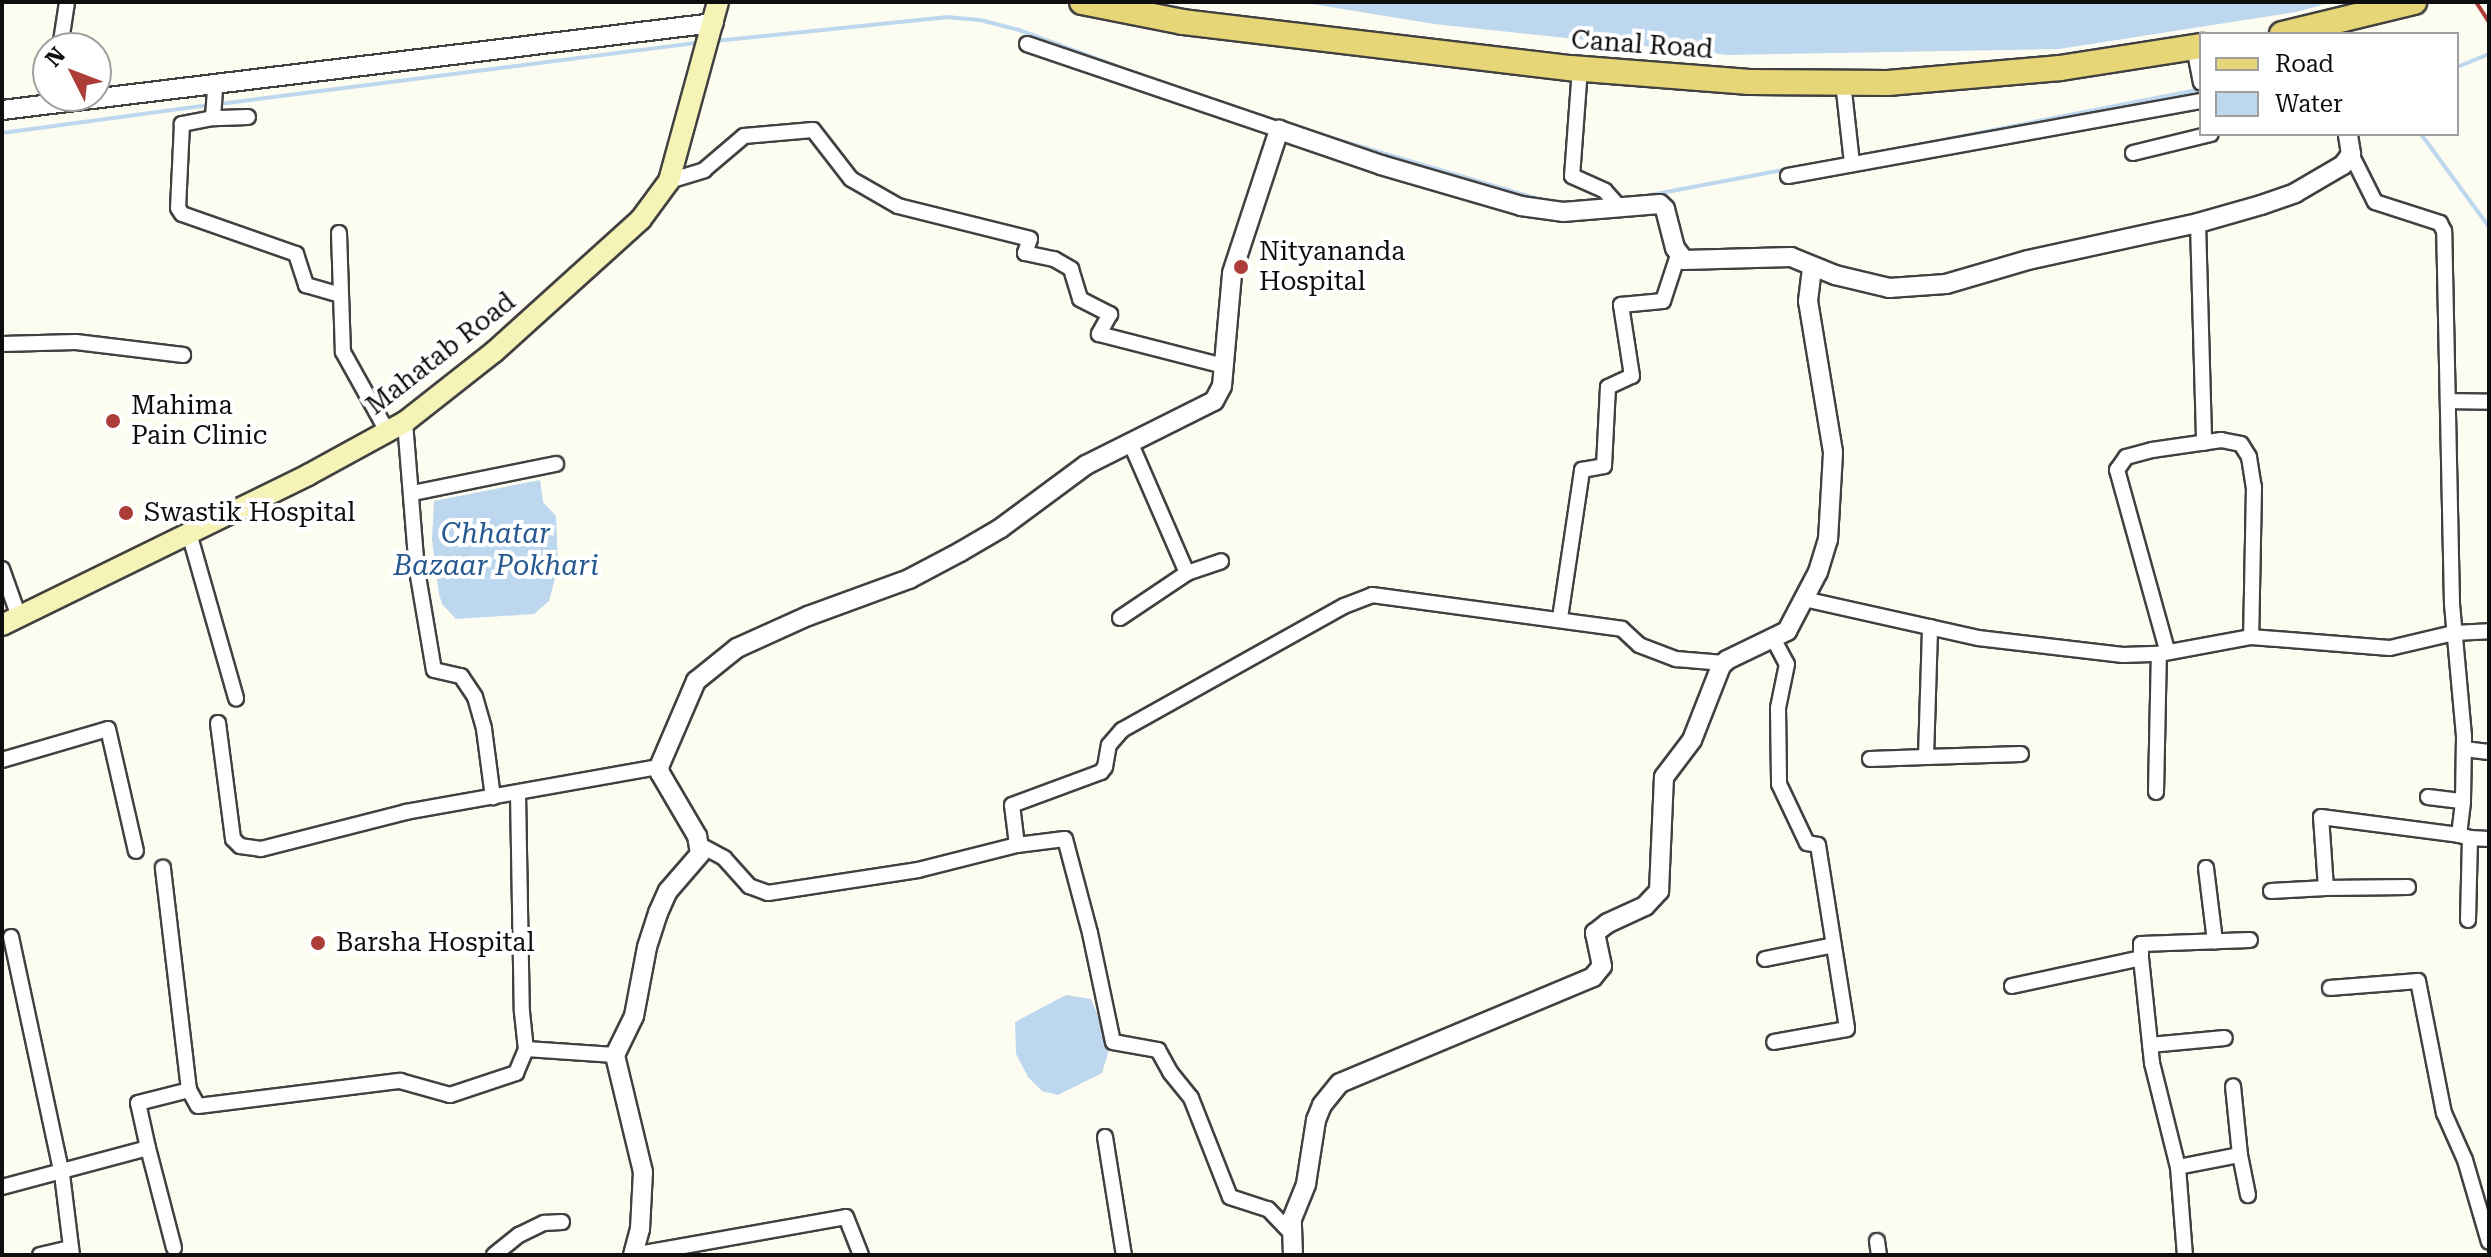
<!DOCTYPE html>
<style>
body{margin:0}
#map{position:relative;width:2491px;height:1257px;overflow:hidden;background:#fdfcf1;font-family:"Roboto Serif",serif}
div>[style]{position:absolute}
[style*='--x']{left:calc(var(--x)*1px);top:calc(var(--y)*1px);width:calc(var(--w)*1px);rotate:calc(var(--a)*1deg)}
.water>*{inset:0;background:#bcd7ee}
.stream>*{height:4px;margin:-2px;padding:0 2px;transform-origin:2px;border-radius:2px;background:#bcd7ee}
.roads{filter:drop-shadow(2px 0 #414141) drop-shadow(-2px 0 #414141) drop-shadow(0 2px #414141) drop-shadow(0 -2px #414141)}
.minor>*{height:14px;margin:-7px;padding:0 7px;transform-origin:7px;border-radius:7px;background:#fff}
.tertiary>*{height:18px;margin:-9px;padding:0 9px;transform-origin:9px;border-radius:9px;background:#fff}
.secondary>*{height:20px;margin:-10px;padding:0 10px;transform-origin:10px;border-radius:10px;background:#f5f3b5}
.primary>*{height:24px;margin:-12px;padding:0 12px;transform-origin:12px;border-radius:12px;background:#e7d678}
.rail>*{height:4px;margin:-2px;padding:0 2px;transform-origin:2px;border-radius:2px;background:#ac3d38}
.dots>*{width:22px;height:22px;translate:-50% -50%;box-sizing:border-box;border:4px solid #fff;border-radius:50%}
span{translate:-50% -50%;white-space:nowrap;text-align:center;line-height:1.15;-webkit-text-stroke:8px #fff;paint-order:stroke}
.street-label{font-size:26px;color:#0e0e0e}
.poi-label{font-size:26px;color:#0e0e0e}
.left{translate:0 -50%;text-align:left}
.water-label{font-size:28px;color:#275990;font-style:italic}
.frame{position:absolute;inset:0;border:4px solid #0e0e0e;pointer-events:none}
.legend{position:absolute;left:2199px;top:32px;width:260px;height:104px;box-sizing:border-box;background:#fff;border:2px solid #9f9f9f;margin:0;padding:10px 14px;list-style:none;font-size:24px;color:#0e0e0e}
.legend li{display:flex;align-items:center;gap:16px;height:40px}
.legend b{width:40px;border:2px solid #9f9f9f}
.north{position:absolute;left:32px;top:32px;width:80px;height:80px;box-sizing:border-box;background:#fff;border:2px solid #9f9f9f;border-radius:50%;rotate:312deg;font-size:22px;font-weight:700;line-height:32px;text-align:center;color:#0e0e0e}
.north::after{content:'';display:block;margin:auto;width:28px;height:36px;background:#ac3d38;clip-path:polygon(50% 0,100% 100%,50% 72%,0 100%)}
</style>
<div id="map">
<div class="water">
<div style="clip-path:polygon(1300px 2px,2333px 2px,2296px 12px,2059px 49px,1728px 55px,1434px 24px)"></div>
<div style="clip-path:polygon(540px 480px,543px 502px,556px 516px,558px 567px,549px 601px,534px 614px,456px 619px,442px 604px,439px 594px,432px 540px,434px 501px)"></div>
<div style="clip-path:polygon(1066px 995px,1091px 999px,1110px 1046px,1102px 1073px,1058px 1095px,1042px 1091px,1028px 1077px,1016px 1054px,1015px 1022px)"></div>
</div>
<div class="stream">
<div style="--x:715;--y:41;--w:232;--a:-5.9"></div>
<div style="--x:946;--y:17;--w:34;--a:5"></div>
<div style="--x:980;--y:20;--w:40;--a:14.4"></div>
<div style="--x:1019;--y:30;--w:153;--a:20.3"></div>
<div style="--x:2457;--y:67;--w:35;--a:-22"></div>
<div style="--x:219;--y:104;--w:483;--a:-7.3"></div>
<div style="--x:1238;--y:109;--w:43;--a:17.6"></div>
<div style="--x:2;--y:133;--w:210;--a:-7.7"></div>
<div style="--x:1318;--y:134;--w:234;--a:16.4"></div>
<div style="--x:1542;--y:200;--w:30;--a:6"></div>
<div style="--x:2421;--y:134;--w:115;--a:53.8"></div>
<div style="--x:1876;--y:153;--w:331;--a:-11.1"></div>
<div style="--x:1640;--y:197;--w:151;--a:-10.7"></div>
</div>
<div class="roads">
<div class="minor">
<div style="--x:1027;--y:44;--w:266;--a:18.8"></div>
<div style="--x:2194;--y:47;--w:36;--a:79"></div>
<div style="--x:60;--y:48;--w:47;--a:-81.3"></div>
<div style="--x:1580;--y:68;--w:108;--a:94.2"></div>
<div style="--x:1572;--y:176;--w:36;--a:24"></div>
<div style="--x:1605;--y:191;--w:24;--a:48"></div>
<div style="--x:1843;--y:82;--w:82;--a:83.7"></div>
<div style="--x:248;--y:117;--w:35;--a:178"></div>
<div style="--x:213;--y:118;--w:32;--a:169"></div>
<div style="--x:182;--y:124;--w:84;--a:92.7"></div>
<div style="--x:178;--y:208;--w:7;--a:56"></div>
<div style="--x:182;--y:214;--w:121;--a:19.3"></div>
<div style="--x:296;--y:254;--w:33;--a:72"></div>
<div style="--x:306;--y:285;--w:35;--a:16"></div>
<div style="--x:213;--y:118;--w:32;--a:-86"></div>
<div style="--x:2133;--y:153;--w:80;--a:-13.7"></div>
<div style="--x:1788;--y:176;--w:420;--a:-10.3"></div>
<div style="--x:669;--y:181;--w:37;--a:-17"></div>
<div style="--x:704;--y:170;--w:52;--a:-40.4"></div>
<div style="--x:744;--y:136;--w:69;--a:-5"></div>
<div style="--x:813;--y:130;--w:62;--a:52.2"></div>
<div style="--x:851;--y:179;--w:54;--a:29.9"></div>
<div style="--x:898;--y:206;--w:136;--a:14"></div>
<div style="--x:1030;--y:239;--w:15;--a:110"></div>
<div style="--x:1025;--y:253;--w:30;--a:12"></div>
<div style="--x:1054;--y:259;--w:20;--a:30"></div>
<div style="--x:1071;--y:269;--w:31;--a:73"></div>
<div style="--x:1080;--y:299;--w:34;--a:27"></div>
<div style="--x:1110;--y:314;--w:23;--a:119"></div>
<div style="--x:1099;--y:334;--w:129;--a:14.4"></div>
<div style="--x:2198;--y:223;--w:220;--a:88.4"></div>
<div style="--x:339;--y:233;--w:119;--a:88.1"></div>
<div style="--x:343;--y:352;--w:90;--a:60.9"></div>
<div style="--x:2;--y:344;--w:74;--a:-1.5"></div>
<div style="--x:76;--y:342;--w:108;--a:6.9"></div>
<div style="--x:2450;--y:401;--w:39;--a:1"></div>
<div style="--x:405;--y:422;--w:148;--a:85.4"></div>
<div style="--x:417;--y:570;--w:101;--a:80.4"></div>
<div style="--x:434;--y:670;--w:28;--a:13"></div>
<div style="--x:461;--y:676;--w:25;--a:56"></div>
<div style="--x:475;--y:697;--w:33;--a:74"></div>
<div style="--x:484;--y:729;--w:69;--a:82.5"></div>
<div style="--x:413;--y:493;--w:146;--a:-11.5"></div>
<div style="--x:189;--y:533;--w:172;--a:74.1"></div>
<div style="--x:2;--y:569;--w:51;--a:70.5"></div>
<div style="--x:1187;--y:573;--w:36;--a:-19"></div>
<div style="--x:1804;--y:599;--w:178;--a:12.6"></div>
<div style="--x:1978;--y:638;--w:146;--a:6.7"></div>
<div style="--x:2123;--y:655;--w:36;--a:-2"></div>
<div style="--x:2159;--y:654;--w:94;--a:-10.5"></div>
<div style="--x:2251;--y:637;--w:139;--a:4.5"></div>
<div style="--x:2390;--y:648;--w:66;--a:-13.2"></div>
<div style="--x:2454;--y:633;--w:35;--a:-3"></div>
<div style="--x:1120;--y:618;--w:81;--a:-33.9"></div>
<div style="--x:1187;--y:573;--w:143;--a:-113.5"></div>
<div style="--x:1560;--y:618;--w:150;--a:-81.5"></div>
<div style="--x:1582;--y:470;--w:22;--a:-10"></div>
<div style="--x:1604;--y:466;--w:79;--a:-87.1"></div>
<div style="--x:1608;--y:387;--w:26;--a:-25"></div>
<div style="--x:1632;--y:376;--w:72;--a:-98.8"></div>
<div style="--x:1621;--y:305;--w:42;--a:-5.4"></div>
<div style="--x:1663;--y:301;--w:48;--a:-71.9"></div>
<div style="--x:1774;--y:640;--w:27;--a:62"></div>
<div style="--x:1787;--y:664;--w:45;--a:101.6"></div>
<div style="--x:1778;--y:708;--w:76;--a:89.2"></div>
<div style="--x:1779;--y:784;--w:65;--a:64.6"></div>
<div style="--x:1807;--y:843;--w:11;--a:10"></div>
<div style="--x:1818;--y:845;--w:186;--a:81"></div>
<div style="--x:1847;--y:1029;--w:74;--a:169.9"></div>
<div style="--x:2167;--y:650;--w:187;--a:-105.5"></div>
<div style="--x:2117;--y:470;--w:16;--a:-55"></div>
<div style="--x:2126;--y:457;--w:27;--a:-15"></div>
<div style="--x:2152;--y:450;--w:70;--a:-8.2"></div>
<div style="--x:2221;--y:440;--w:20;--a:11"></div>
<div style="--x:2241;--y:444;--w:15;--a:58"></div>
<div style="--x:2249;--y:457;--w:30;--a:81"></div>
<div style="--x:2254;--y:487;--w:150;--a:91.1"></div>
<div style="--x:218;--y:723;--w:117;--a:82.6"></div>
<div style="--x:233;--y:839;--w:10;--a:45"></div>
<div style="--x:240;--y:846;--w:21;--a:8"></div>
<div style="--x:261;--y:849;--w:150;--a:-14.3"></div>
<div style="--x:406;--y:812;--w:257;--a:-10.1"></div>
<div style="--x:2464;--y:749;--w:25;--a:7"></div>
<div style="--x:1926;--y:757;--w:95;--a:-1.8"></div>
<div style="--x:1870;--y:759;--w:56;--a:-2"></div>
<div style="--x:1926;--y:757;--w:130;--a:-88.2"></div>
<div style="--x:2;--y:760;--w:110;--a:-16.3"></div>
<div style="--x:108;--y:729;--w:125;--a:77.1"></div>
<div style="--x:2156;--y:792;--w:138;--a:-88.8"></div>
<div style="--x:518;--y:793;--w:219;--a:89"></div>
<div style="--x:522;--y:1012;--w:37;--a:84"></div>
<div style="--x:526;--y:1049;--w:89;--a:3.9"></div>
<div style="--x:2428;--y:797;--w:35;--a:7"></div>
<div style="--x:2459;--y:835;--w:11;--a:15"></div>
<div style="--x:2470;--y:838;--w:82;--a:91.4"></div>
<div style="--x:2470;--y:838;--w:19;--a:3"></div>
<div style="--x:698;--y:844;--w:30;--a:28"></div>
<div style="--x:724;--y:858;--w:38;--a:48"></div>
<div style="--x:749;--y:886;--w:20;--a:20"></div>
<div style="--x:768;--y:893;--w:152;--a:-8.7"></div>
<div style="--x:918;--y:870;--w:102;--a:-14.2"></div>
<div style="--x:1017;--y:845;--w:40;--a:-97.1"></div>
<div style="--x:1012;--y:805;--w:95;--a:-20.3"></div>
<div style="--x:1101;--y:772;--w:6;--a:-51"></div>
<div style="--x:1105;--y:767;--w:22;--a:-80"></div>
<div style="--x:1109;--y:745;--w:20;--a:-49"></div>
<div style="--x:1122;--y:730;--w:254;--a:-29.2"></div>
<div style="--x:1344;--y:606;--w:30;--a:-21"></div>
<div style="--x:1372;--y:595;--w:252;--a:7.7"></div>
<div style="--x:1622;--y:629;--w:23;--a:43"></div>
<div style="--x:1639;--y:645;--w:40;--a:21"></div>
<div style="--x:1676;--y:659;--w:48;--a:4.8"></div>
<div style="--x:1017;--y:845;--w:48;--a:-7.1"></div>
<div style="--x:1065;--y:839;--w:97;--a:75.1"></div>
<div style="--x:1090;--y:933;--w:111;--a:78.1"></div>
<div style="--x:1113;--y:1042;--w:46;--a:10.1"></div>
<div style="--x:1158;--y:1050;--w:25;--a:61"></div>
<div style="--x:1170;--y:1072;--w:33;--a:51"></div>
<div style="--x:1191;--y:1098;--w:106;--a:68.5"></div>
<div style="--x:1230;--y:1197;--w:40;--a:18"></div>
<div style="--x:1268;--y:1209;--w:32;--a:46"></div>
<div style="--x:2206;--y:868;--w:74;--a:83"></div>
<div style="--x:2326;--y:888;--w:82;--a:-0.7"></div>
<div style="--x:2271;--y:891;--w:55;--a:-3.1"></div>
<div style="--x:2326;--y:888;--w:71;--a:-94"></div>
<div style="--x:2321;--y:817;--w:139;--a:7.4"></div>
<div style="--x:2459;--y:835;--w:34;--a:-83"></div>
<div style="--x:2463;--y:801;--w:65;--a:-89.1"></div>
<div style="--x:2464;--y:736;--w:133;--a:-95.2"></div>
<div style="--x:2452;--y:604;--w:373;--a:-91.2"></div>
<div style="--x:2444;--y:231;--w:9;--a:-117"></div>
<div style="--x:2440;--y:223;--w:68;--a:-162.1"></div>
<div style="--x:2375;--y:202;--w:54;--a:-116.6"></div>
<div style="--x:11;--y:937;--w:242;--a:77.9"></div>
<div style="--x:62;--y:1174;--w:82;--a:83"></div>
<div style="--x:2141;--y:958;--w:14;--a:-90"></div>
<div style="--x:2141;--y:944;--w:109;--a:-2.1"></div>
<div style="--x:1765;--y:959;--w:70;--a:-11.5"></div>
<div style="--x:2012;--y:986;--w:132;--a:-12.2"></div>
<div style="--x:2141;--y:958;--w:106;--a:84"></div>
<div style="--x:2152;--y:1063;--w:107;--a:76"></div>
<div style="--x:2178;--y:1167;--w:88;--a:85.5"></div>
<div style="--x:2330;--y:988;--w:88;--a:-4.5"></div>
<div style="--x:2418;--y:981;--w:135;--a:78.9"></div>
<div style="--x:2444;--y:1113;--w:51;--a:65.9"></div>
<div style="--x:2465;--y:1160;--w:85;--a:73.7"></div>
<div style="--x:2150;--y:1045;--w:75;--a:-5.3"></div>
<div style="--x:189;--y:1090;--w:18;--a:61"></div>
<div style="--x:198;--y:1106;--w:204;--a:-7.1"></div>
<div style="--x:400;--y:1081;--w:52;--a:15.6"></div>
<div style="--x:450;--y:1095;--w:70;--a:-18.4"></div>
<div style="--x:516;--y:1073;--w:26;--a:-67"></div>
<div style="--x:1105;--y:1137;--w:120;--a:80.9"></div>
<div style="--x:148;--y:1148;--w:103;--a:75.4"></div>
<div style="--x:2240;--y:1155;--w:41;--a:78.7"></div>
<div style="--x:2178;--y:1167;--w:63;--a:-11"></div>
<div style="--x:2240;--y:1155;--w:69;--a:-95.8"></div>
<div style="--x:2;--y:1187;--w:151;--a:-15"></div>
<div style="--x:148;--y:1148;--w:46;--a:-102.5"></div>
<div style="--x:138;--y:1103;--w:53;--a:-14.3"></div>
<div style="--x:189;--y:1090;--w:224;--a:-96.7"></div>
<div style="--x:1877;--y:1241;--w:14;--a:82"></div>
<div style="--x:40;--y:1255;--w:32;--a:-13"></div>
<div style="--x:494;--y:1255;--w:32;--a:-39"></div>
<div style="--x:519;--y:1235;--w:28;--a:-26"></div>
<div style="--x:544;--y:1223;--w:18;--a:-3"></div>
<div style="--x:633;--y:1255;--w:216;--a:-10.1"></div>
<div style="--x:846;--y:1217;--w:41;--a:68.5"></div>
</div>
<div class="tertiary">
<div style="--x:2;--y:110;--w:717;--a:-6.97"></div>
<div style="--x:633;--y:1255;--w:27;--a:-75"></div>
<div style="--x:640;--y:1229;--w:57;--a:-87"></div>
<div style="--x:643;--y:1172;--w:120;--a:-103.5"></div>
<div style="--x:615;--y:1055;--w:43;--a:-64"></div>
<div style="--x:634;--y:1016;--w:70;--a:-79.3"></div>
<div style="--x:647;--y:947;--w:36;--a:-72"></div>
<div style="--x:658;--y:913;--w:24;--a:-66"></div>
<div style="--x:668;--y:891;--w:49;--a:-49.1"></div>
<div style="--x:700;--y:854;--w:18;--a:-99"></div>
<div style="--x:697;--y:836;--w:73;--a:-120.4"></div>
<div style="--x:660;--y:773;--w:6;--a:-99"></div>
<div style="--x:659;--y:767;--w:94;--a:-66.7"></div>
<div style="--x:696;--y:681;--w:53;--a:-38.8"></div>
<div style="--x:737;--y:648;--w:78;--a:-24.3"></div>
<div style="--x:808;--y:616;--w:108;--a:-20.1"></div>
<div style="--x:909;--y:579;--w:58;--a:-27.9"></div>
<div style="--x:960;--y:552;--w:48;--a:-30.3"></div>
<div style="--x:1001;--y:528;--w:106;--a:-36.5"></div>
<div style="--x:1086;--y:465;--w:143;--a:-26.6"></div>
<div style="--x:1214;--y:401;--w:17;--a:-62"></div>
<div style="--x:1222;--y:386;--w:113;--a:-84.9"></div>
<div style="--x:1232;--y:273;--w:151;--a:-71.8"></div>
<div style="--x:1279;--y:130;--w:108;--a:18.9"></div>
<div style="--x:1381;--y:165;--w:146;--a:16.3"></div>
<div style="--x:1521;--y:206;--w:42;--a:8.1"></div>
<div style="--x:1563;--y:212;--w:97;--a:-4.7"></div>
<div style="--x:1660;--y:204;--w:7;--a:45"></div>
<div style="--x:1665;--y:209;--w:40;--a:75.6"></div>
<div style="--x:1675;--y:248;--w:15;--a:53"></div>
<div style="--x:1684;--y:260;--w:107;--a:-1.6"></div>
<div style="--x:1791;--y:257;--w:48;--a:22.2"></div>
<div style="--x:1835;--y:275;--w:56;--a:13.5"></div>
<div style="--x:1889;--y:288;--w:57;--a:-4"></div>
<div style="--x:1946;--y:284;--w:85;--a:-16.3"></div>
<div style="--x:2028;--y:260;--w:174;--a:-12.3"></div>
<div style="--x:2198;--y:223;--w:66;--a:-15.9"></div>
<div style="--x:2261;--y:205;--w:36;--a:-19"></div>
<div style="--x:2295;--y:193;--w:56;--a:-30.3"></div>
<div style="--x:2343;--y:165;--w:14;--a:-54"></div>
<div style="--x:2351;--y:154;--w:20;--a:-99"></div>
<div style="--x:1293;--y:1255;--w:36;--a:-92"></div>
<div style="--x:1292;--y:1219;--w:38;--a:-68"></div>
<div style="--x:1306;--y:1184;--w:65;--a:-81.1"></div>
<div style="--x:1316;--y:1120;--w:16;--a:-68"></div>
<div style="--x:1322;--y:1105;--w:28;--a:-51"></div>
<div style="--x:1340;--y:1083;--w:274;--a:-22.7"></div>
<div style="--x:1593;--y:977;--w:14;--a:-51"></div>
<div style="--x:1602;--y:966;--w:34;--a:-102"></div>
<div style="--x:1595;--y:933;--w:16;--a:-38"></div>
<div style="--x:1608;--y:923;--w:41;--a:-24.7"></div>
<div style="--x:1645;--y:906;--w:21;--a:-47"></div>
<div style="--x:1659;--y:891;--w:114;--a:-87.5"></div>
<div style="--x:1664;--y:777;--w:46;--a:-52.9"></div>
<div style="--x:1692;--y:740;--w:79;--a:-68.6"></div>
<div style="--x:1721;--y:666;--w:8;--a:-45"></div>
<div style="--x:1727;--y:660;--w:67;--a:-25.8"></div>
<div style="--x:1787;--y:631;--w:67;--a:-62.3"></div>
<div style="--x:1818;--y:572;--w:34;--a:-73"></div>
<div style="--x:1828;--y:540;--w:88;--a:-86.7"></div>
<div style="--x:1833;--y:452;--w:153;--a:-99.4"></div>
<div style="--x:1808;--y:301;--w:34;--a:-83"></div>
</div>
<div class="secondary">
<div style="--x:2;--y:625;--w:341;--a:-26.1"></div>
<div style="--x:308;--y:475;--w:111;--a:-28.7"></div>
<div style="--x:405;--y:422;--w:113;--a:-38.2"></div>
<div style="--x:494;--y:352;--w:198;--a:-42.1"></div>
<div style="--x:641;--y:219;--w:47;--a:-53.6"></div>
<div style="--x:669;--y:181;--w:186;--a:-74.7"></div>
</div>
<div class="primary">
<div style="--x:1082;--y:2;--w:103;--a:11.2"></div>
<div style="--x:1183;--y:22;--w:391;--a:6.8"></div>
<div style="--x:1571;--y:68;--w:179;--a:4.5"></div>
<div style="--x:1749;--y:82;--w:139;--a:0.4"></div>
<div style="--x:1888;--y:83;--w:173;--a:-5"></div>
<div style="--x:2060;--y:68;--w:143;--a:-8.9"></div>
<div style="--x:2282;--y:34;--w:136;--a:-13.6"></div>
</div>
</div>
<div class="rail">
<div style="--x:2476;--y:2;--w:24;--a:57"></div>
</div>
<div class="dots">
<div style="left:1241px;top:267px;background:#ac3d38"></div>
<div style="left:113px;top:421px;background:#ac3d38"></div>
<div style="left:126px;top:513px;background:#ac3d38"></div>
<div style="left:318px;top:943px;background:#ac3d38"></div>
</div>
<div class="street-label">
<span style="left:1642px;top:45px;rotate:4deg">Canal Road</span>
<span style="left:441px;top:354px;rotate:-38deg">Mahatab Road</span>
</div>
<div class="poi-label">
<span class="left" style="left:1259px;top:267px">Nityananda<br>Hospital</span>
<span class="left" style="left:131px;top:421px">Mahima<br>Pain Clinic</span>
<span class="left" style="left:144px;top:513px">Swastik Hospital</span>
<span class="left" style="left:336px;top:943px">Barsha Hospital</span>
</div>
<div class="water-label">
<span style="left:496px;top:550px">Chhatar<br>Bazaar Pokhari</span>
</div>
<div class="frame"></div>
<ul class="legend">
<li><b style="height:10px;background:#e7d678"></b>Road</li>
<li><b style="height:22px;background:#bcd7ee"></b>Water</li>
</ul>
<div class="north">N</div>
</div>
